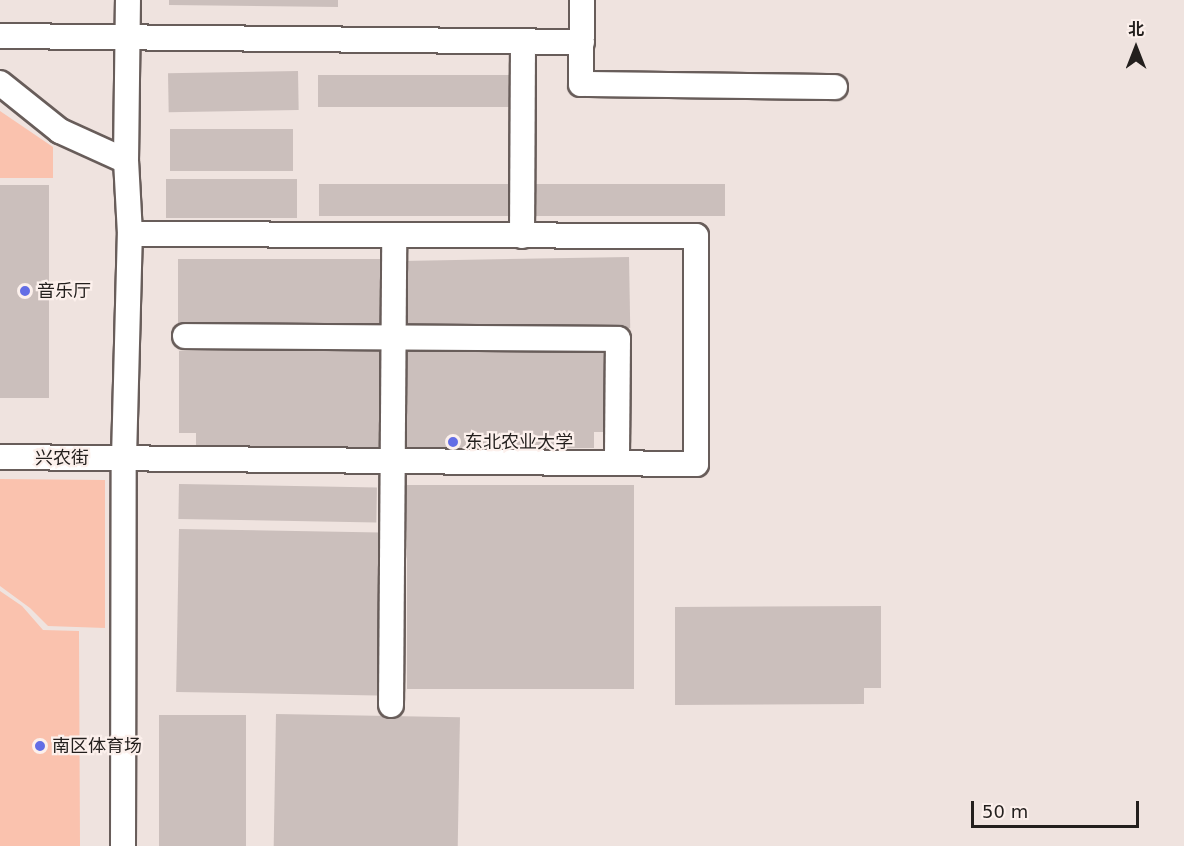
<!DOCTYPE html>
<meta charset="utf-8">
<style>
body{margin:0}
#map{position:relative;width:1184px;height:846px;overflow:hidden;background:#efe3df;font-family:"DejaVu Sans","Noto Sans SC",sans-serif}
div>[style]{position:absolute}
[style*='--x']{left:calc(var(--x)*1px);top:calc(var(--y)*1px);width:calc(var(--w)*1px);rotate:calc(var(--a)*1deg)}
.green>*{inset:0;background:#fac2ae}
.building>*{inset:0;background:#cbbfbc;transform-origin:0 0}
.roads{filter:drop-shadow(2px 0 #685d5a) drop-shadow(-2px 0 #685d5a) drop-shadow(0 2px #685d5a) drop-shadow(0 -2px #685d5a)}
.street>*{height:24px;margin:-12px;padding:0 12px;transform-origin:12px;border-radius:12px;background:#fff}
.dots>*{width:16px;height:16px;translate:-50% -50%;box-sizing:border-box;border:3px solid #fcf0ec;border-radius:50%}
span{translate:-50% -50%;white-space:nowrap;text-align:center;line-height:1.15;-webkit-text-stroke:4.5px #fcf0ec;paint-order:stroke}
.poi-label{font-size:18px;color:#231f1d}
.left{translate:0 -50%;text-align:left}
.street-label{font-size:18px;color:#231f1d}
.north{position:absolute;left:1106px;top:18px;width:60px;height:60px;-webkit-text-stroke:4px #fcf0ec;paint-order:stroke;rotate:0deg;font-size:16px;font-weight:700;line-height:24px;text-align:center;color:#231f1d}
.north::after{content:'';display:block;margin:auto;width:21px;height:27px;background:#231f1d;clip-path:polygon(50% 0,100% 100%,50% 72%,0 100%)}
.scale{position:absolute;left:971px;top:801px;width:168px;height:27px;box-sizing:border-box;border:3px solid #231f1d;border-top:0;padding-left:8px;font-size:18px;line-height:21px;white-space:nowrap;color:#231f1d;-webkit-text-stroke:4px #fcf0ec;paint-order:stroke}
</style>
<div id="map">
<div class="green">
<div style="clip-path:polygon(0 111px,53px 147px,53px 178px,0 178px)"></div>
<div style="clip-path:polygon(0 479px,105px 480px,105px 628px,48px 626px,30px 608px,0 586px)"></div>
<div style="clip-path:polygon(0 591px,22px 606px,43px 630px,79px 631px,80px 846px,0 846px)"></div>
</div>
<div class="building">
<div style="clip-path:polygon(169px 0,338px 0,338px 7px,169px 5px)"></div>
<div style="left:298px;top:71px;width:39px;height:130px;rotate:89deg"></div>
<div style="left:318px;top:75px;width:191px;height:32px"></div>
<div style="left:170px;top:129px;width:123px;height:42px"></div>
<div style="left:297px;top:179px;width:39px;height:131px;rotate:90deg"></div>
<div style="left:319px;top:184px;width:191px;height:32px"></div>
<div style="left:533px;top:184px;width:192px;height:32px"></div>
<div style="left:0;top:185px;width:49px;height:213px"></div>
<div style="left:629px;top:257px;width:71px;height:227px;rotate:89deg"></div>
<div style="left:178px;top:259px;width:207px;height:70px"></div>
<div style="clip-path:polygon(179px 351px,385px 351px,385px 448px,196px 449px,196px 433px,179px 433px)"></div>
<div style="clip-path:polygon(404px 351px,610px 351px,610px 432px,594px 432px,594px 448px,404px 449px)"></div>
<div style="left:179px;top:484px;width:198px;height:35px;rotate:1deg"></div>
<div style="left:634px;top:485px;width:204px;height:227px;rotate:90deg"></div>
<div style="left:179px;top:529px;width:201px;height:163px;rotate:1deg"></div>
<div style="clip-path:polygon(881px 606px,881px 688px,864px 688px,864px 704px,675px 705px,675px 607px)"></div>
<div style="left:276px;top:714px;width:184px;height:132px;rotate:1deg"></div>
<div style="left:159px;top:715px;width:87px;height:131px"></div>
</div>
<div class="roads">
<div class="street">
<div style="--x:582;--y:0;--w:84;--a:90.7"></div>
<div style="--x:581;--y:84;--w:254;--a:0.7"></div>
<div style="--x:0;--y:36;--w:582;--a:0.59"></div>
<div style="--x:0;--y:83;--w:77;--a:38.7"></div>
<div style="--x:60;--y:131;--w:72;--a:24.4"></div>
<div style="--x:522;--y:236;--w:195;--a:-89.7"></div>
<div style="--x:185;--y:336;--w:433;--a:0.4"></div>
<div style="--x:618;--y:339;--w:124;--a:90.5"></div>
<div style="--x:0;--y:457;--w:696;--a:0.58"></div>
<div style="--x:696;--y:464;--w:228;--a:-90"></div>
<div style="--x:696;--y:236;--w:566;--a:-179.8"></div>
<div style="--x:391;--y:705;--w:468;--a:-89.6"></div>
<div style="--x:123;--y:846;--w:388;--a:-89.9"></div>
<div style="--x:124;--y:458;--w:224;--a:-88.5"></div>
<div style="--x:130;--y:234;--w:73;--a:-93.1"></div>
<div style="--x:126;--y:161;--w:161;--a:-89.3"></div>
</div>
</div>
<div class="dots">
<div style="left:25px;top:291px;background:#636de5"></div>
<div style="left:453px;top:442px;background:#636de5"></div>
<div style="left:40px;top:746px;background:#636de5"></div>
</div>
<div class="poi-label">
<span class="left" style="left:37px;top:291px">音乐厅</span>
<span class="left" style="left:465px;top:442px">东北农业大学</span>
<span class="left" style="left:52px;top:746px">南区体育场</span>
</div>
<div class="street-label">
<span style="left:62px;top:458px">兴农街</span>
</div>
<div class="north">北</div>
<div class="scale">50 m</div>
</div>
